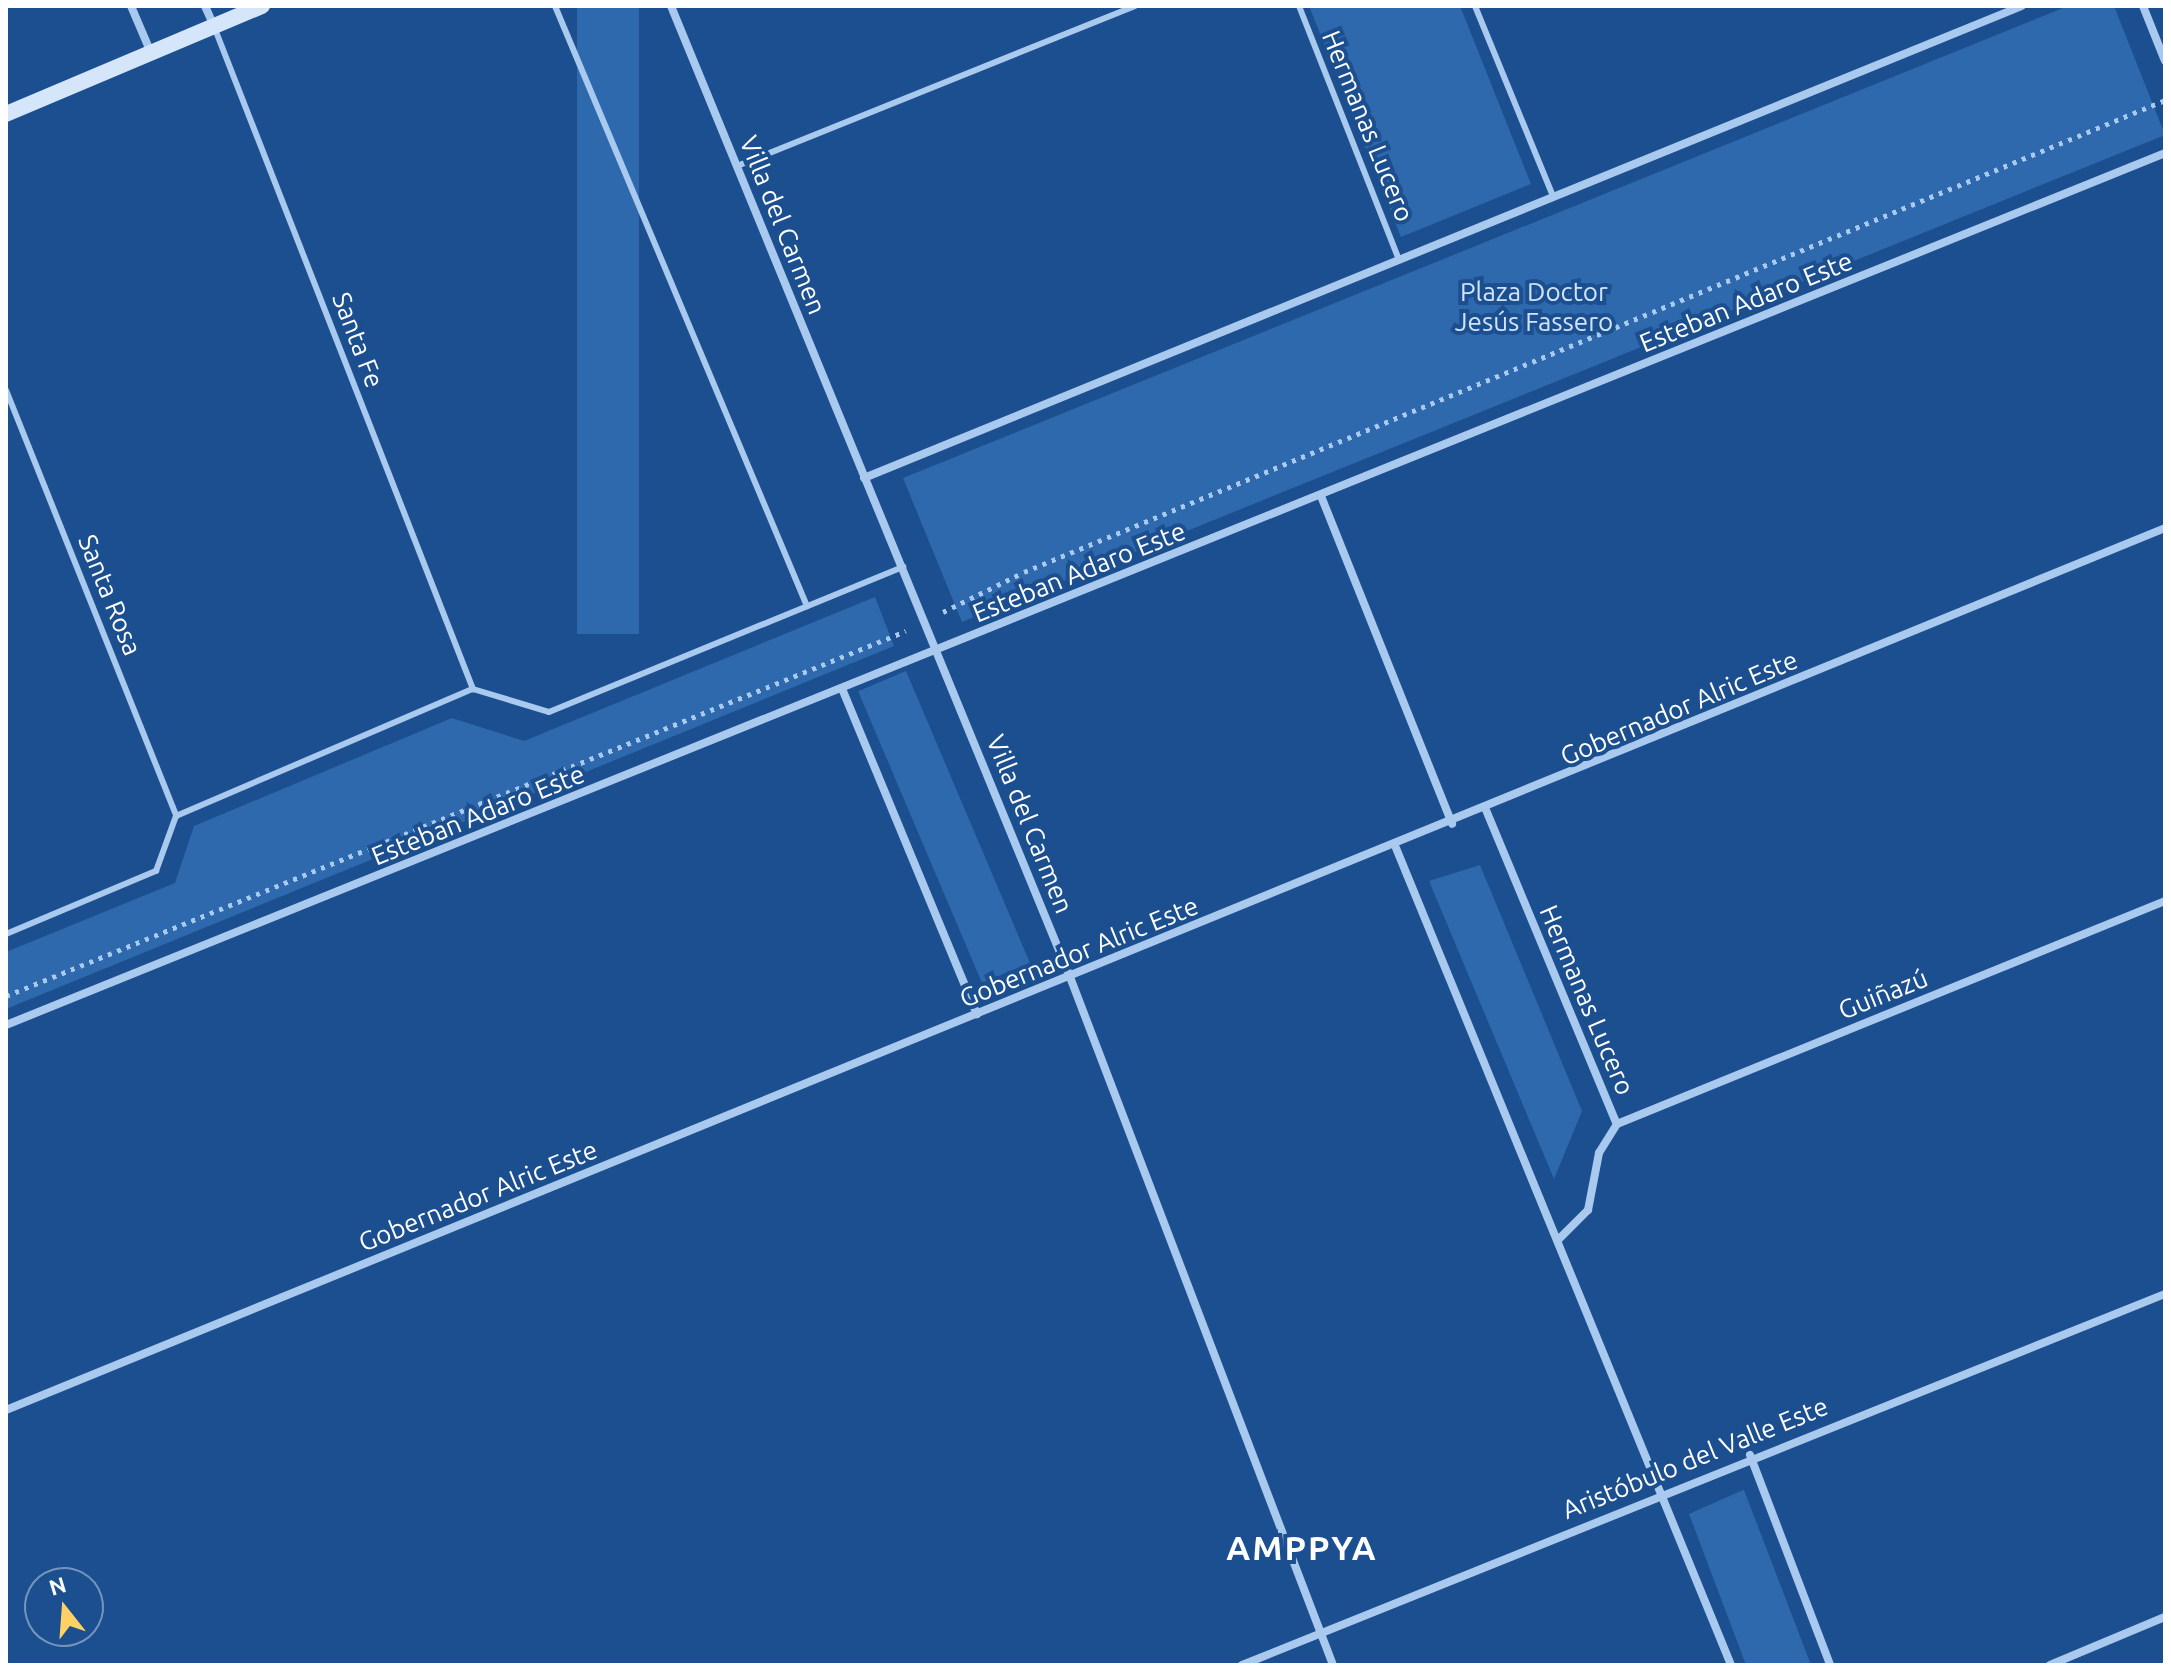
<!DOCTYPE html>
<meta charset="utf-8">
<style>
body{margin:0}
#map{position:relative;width:2171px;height:1671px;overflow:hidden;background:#1b4f8f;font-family:Ubuntu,sans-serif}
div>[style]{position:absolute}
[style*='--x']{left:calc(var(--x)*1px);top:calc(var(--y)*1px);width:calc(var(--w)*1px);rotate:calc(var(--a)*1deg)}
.green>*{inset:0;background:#2e69ad;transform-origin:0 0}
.path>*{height:5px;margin-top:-2.5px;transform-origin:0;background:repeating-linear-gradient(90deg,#a9c9ee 0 4px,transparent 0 10px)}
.service>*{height:6px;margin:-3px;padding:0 3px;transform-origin:3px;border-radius:3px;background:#a9c9ee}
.minor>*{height:8px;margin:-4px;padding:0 4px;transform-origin:4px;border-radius:4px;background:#a9c9ee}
.secondary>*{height:16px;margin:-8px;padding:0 8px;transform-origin:8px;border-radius:8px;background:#d6e6fa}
span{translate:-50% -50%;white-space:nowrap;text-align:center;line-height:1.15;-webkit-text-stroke:8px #1b4f8f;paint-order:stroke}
.street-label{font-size:26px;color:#fff}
.park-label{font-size:26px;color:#cfe3fa}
.district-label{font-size:34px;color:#fff;font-weight:700;letter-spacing:2px}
.frame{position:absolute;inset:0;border:8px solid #fff;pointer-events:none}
.north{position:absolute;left:24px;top:1567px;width:80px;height:80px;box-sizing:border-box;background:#1b4f8f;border:2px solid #7695bc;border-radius:50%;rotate:343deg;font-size:22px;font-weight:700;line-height:32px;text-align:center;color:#fff}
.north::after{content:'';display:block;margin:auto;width:28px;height:36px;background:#ffd166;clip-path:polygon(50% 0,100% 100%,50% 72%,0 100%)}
</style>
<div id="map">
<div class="green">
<div style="left:577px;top:6px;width:62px;height:628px"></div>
<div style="clip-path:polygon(1309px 6px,1460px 6px,1531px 184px,1401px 237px)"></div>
<div style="clip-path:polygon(2068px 6px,2114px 6px,2165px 135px,962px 622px,903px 478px)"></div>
<div style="clip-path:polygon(875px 597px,894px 646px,6px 1009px,6px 952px,175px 883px,194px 826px,452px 718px,524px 741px)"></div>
<div style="left:906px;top:671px;width:317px;height:52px;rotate:67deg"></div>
<div style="clip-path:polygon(1480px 865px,1582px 1111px,1554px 1179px,1429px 881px)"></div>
<div style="clip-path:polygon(1743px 1490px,1744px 1490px,1811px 1665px,1746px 1665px,1689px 1514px)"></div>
</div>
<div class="path">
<div style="--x:943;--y:612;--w:90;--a:-26.3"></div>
<div style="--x:1024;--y:572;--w:1235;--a:-22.47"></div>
<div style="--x:6;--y:996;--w:971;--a:-22.08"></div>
</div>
<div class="service">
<div style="--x:555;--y:6;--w:651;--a:67.22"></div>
<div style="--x:1299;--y:6;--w:273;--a:68.5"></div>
<div style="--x:1475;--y:6;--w:205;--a:67.7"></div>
<div style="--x:215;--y:29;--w:709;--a:68.65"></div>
<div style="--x:737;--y:166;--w:429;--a:-21.9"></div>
<div style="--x:6;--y:390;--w:459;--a:68.2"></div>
<div style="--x:6;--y:934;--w:163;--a:-22.8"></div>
<div style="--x:156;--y:871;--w:59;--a:-70"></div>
<div style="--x:176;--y:816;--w:323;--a:-23.2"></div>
<div style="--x:473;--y:689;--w:79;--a:16.8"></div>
<div style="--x:549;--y:712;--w:383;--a:-22.3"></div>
</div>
<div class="minor">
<div style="--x:131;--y:6;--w:51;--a:66.9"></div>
<div style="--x:205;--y:6;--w:22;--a:66"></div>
<div style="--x:671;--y:6;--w:1050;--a:67.66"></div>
<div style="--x:1070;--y:977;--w:737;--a:69.08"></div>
<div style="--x:2143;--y:6;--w:59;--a:68.2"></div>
<div style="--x:864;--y:478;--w:1250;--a:-22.18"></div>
<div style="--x:1321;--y:496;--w:353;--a:68.2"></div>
<div style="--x:843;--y:691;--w:350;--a:67.5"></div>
<div style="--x:1486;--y:810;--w:340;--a:67.4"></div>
<div style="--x:1617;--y:1124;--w:34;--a:122"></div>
<div style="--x:1599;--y:1153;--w:58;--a:100.9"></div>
<div style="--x:1588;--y:1210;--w:42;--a:135"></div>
<div style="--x:1396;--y:848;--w:883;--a:67.7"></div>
<div style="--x:6;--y:1025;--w:2328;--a:-21.99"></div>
<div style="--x:1617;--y:1124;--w:592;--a:-22.14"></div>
<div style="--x:6;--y:1410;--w:2332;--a:-22.22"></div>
<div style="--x:1750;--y:1455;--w:225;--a:69.1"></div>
<div style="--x:1242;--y:1665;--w:995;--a:-21.9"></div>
<div style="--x:2050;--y:1665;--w:125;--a:-22.7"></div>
</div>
<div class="secondary">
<div style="--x:6;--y:114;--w:278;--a:-22.9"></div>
</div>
<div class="street-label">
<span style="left:1368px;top:126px;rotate:68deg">Hermanas Lucero</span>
<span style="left:783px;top:225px;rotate:68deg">Villa del Carmen</span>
<span style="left:1746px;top:302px;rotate:-22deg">Esteban Adaro Este</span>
<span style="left:358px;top:340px;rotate:69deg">Santa Fe</span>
<span style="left:1079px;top:572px;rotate:-22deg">Esteban Adaro Este</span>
<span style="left:110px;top:595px;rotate:68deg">Santa Rosa</span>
<span style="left:1679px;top:708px;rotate:-23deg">Gobernador Alric Este</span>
<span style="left:478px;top:815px;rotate:-22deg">Esteban Adaro Este</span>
<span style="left:1030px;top:824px;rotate:68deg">Villa del Carmen</span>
<span style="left:1079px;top:952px;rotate:-22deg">Gobernador Alric Este</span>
<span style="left:1883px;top:994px;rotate:-22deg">Guiñazú</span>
<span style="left:1587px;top:1000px;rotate:67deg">Hermanas Lucero</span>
<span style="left:478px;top:1196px;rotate:-22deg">Gobernador Alric Este</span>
<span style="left:1695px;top:1458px;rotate:-22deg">Aristóbulo del Valle Este</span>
</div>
<div class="park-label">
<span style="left:1534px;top:307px">Plaza Doctor<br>Jesús Fassero</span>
</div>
<div class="district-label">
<span style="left:1302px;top:1548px">AMPPYA</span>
</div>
<div class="frame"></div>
<div class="north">N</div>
</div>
